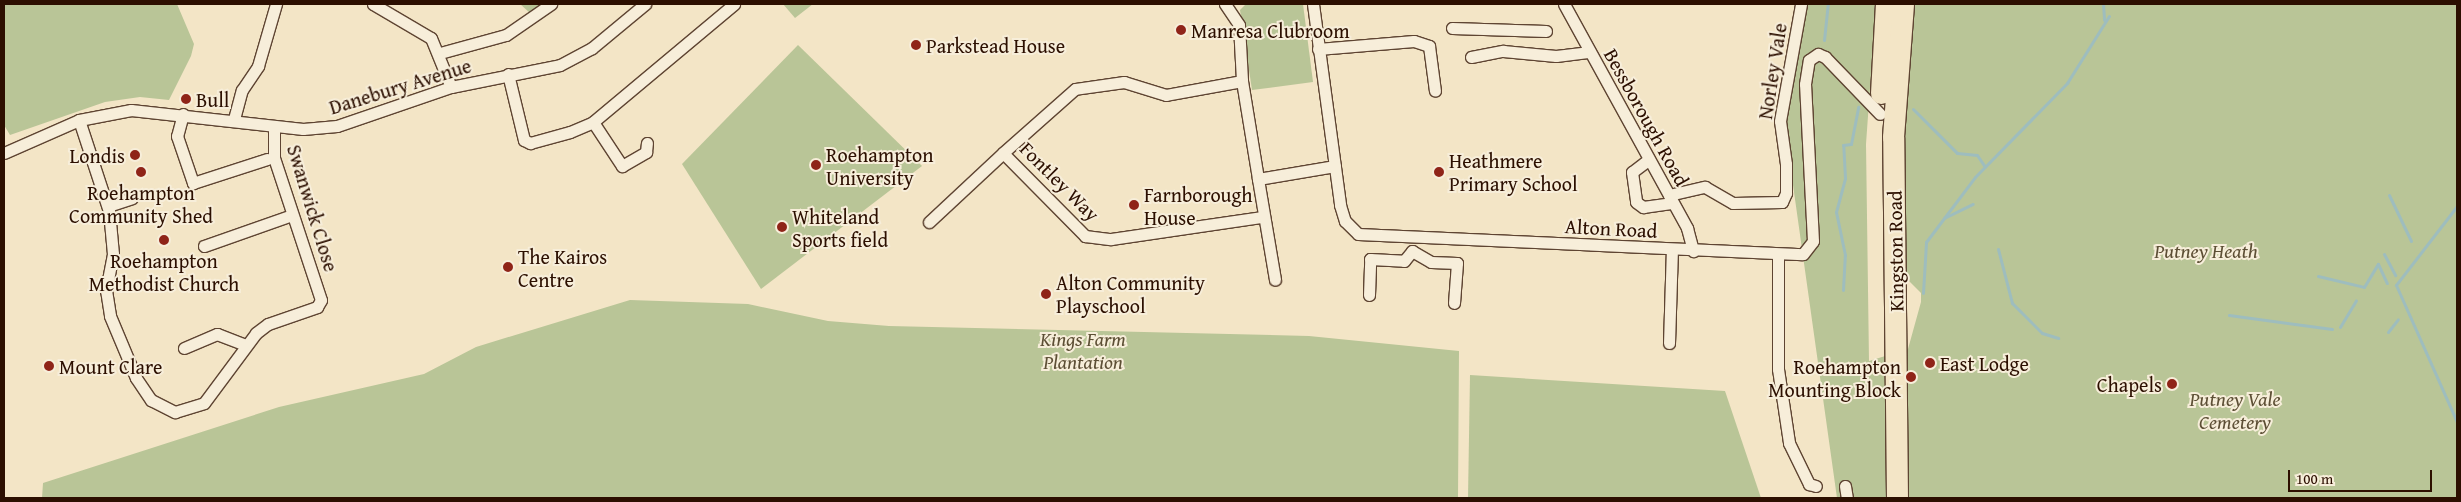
<!DOCTYPE html>
<style>
body{margin:0}
#map{position:relative;width:2461px;height:502px;overflow:hidden;background:#f3e5c6;font-family:"Gentium Book Plus",serif}
div>[style]{position:absolute}
[style*='--x']{left:calc(var(--x)*1px);top:calc(var(--y)*1px);width:calc(var(--w)*1px);rotate:calc(var(--a)*1deg)}
.green>*{inset:0;background:#b9c597}
.stream>*{height:3px;margin:-1.5px;padding:0 1.5px;transform-origin:1.5px;border-radius:1.5px;background:#9ebdbe}
.roads{filter:drop-shadow(1px 0 #5e4432) drop-shadow(-1px 0 #5e4432) drop-shadow(0 1px #5e4432) drop-shadow(0 -1px #5e4432)}
.street>*{height:11px;margin:-5.5px;padding:0 5.5px;transform-origin:5.5px;border-radius:5.5px;background:#f7eeda}
.highway>*{height:21px;margin:-10.5px;padding:0 10.5px;transform-origin:10.5px;border-radius:10.5px;background:#f3e5c6}
.dots>*{width:14px;height:14px;translate:-50% -50%;box-sizing:border-box;border:2px solid #f7eeda;border-radius:50%}
span{translate:-50% -50%;white-space:nowrap;text-align:center;line-height:1.15;-webkit-text-stroke:4px #f7eeda;paint-order:stroke}
.poi-label{font-size:20px;color:#2c0f00}
.left{translate:0 -50%;text-align:left}
.right{translate:-100% -50%;text-align:right}
.street-label{font-size:20px;color:#2c0f00}
.park-label{font-size:20px;color:#5d4f35;font-style:italic}
.frame{position:absolute;inset:0;border:5px solid #2c0f00;pointer-events:none}
.scale{position:absolute;left:2288px;top:470px;width:144px;height:22px;box-sizing:border-box;border:2px solid #2c0f00;border-top:0;padding-left:6px;font-size:15px;line-height:18px;white-space:nowrap;color:#2c0f00;-webkit-text-stroke:4px #f7eeda;paint-order:stroke}
</style>
<div id="map">
<div class="green">
<div style="clip-path:polygon(4px 4px,177px 4px,194px 44px,191px 56px,169px 100px,140px 97px,105px 102px,10px 135px,4px 125px)"></div>
<div style="clip-path:polygon(520px 4px,542px 4px,530px 13px)"></div>
<div style="clip-path:polygon(783px 4px,813px 4px,795px 18px)"></div>
<div style="clip-path:polygon(1246px 4px,1303px 4px,1313px 82px,1252px 90px,1240px 10px)"></div>
<div style="clip-path:polygon(1804px 4px,1876px 4px,1866px 144px,1869px 361px,1908px 349px,1921px 302px,1921px 293px,1904px 276px,1904px 107px,1913px 4px,2457px 4px,2457px 498px,1837px 498px,1785px 128px)"></div>
<div style="clip-path:polygon(798px 45px,922px 166px,761px 289px,682px 164px)"></div>
<div style="clip-path:polygon(630px 300px,748px 304px,828px 321px,889px 326px,1309px 336px,1459px 351px,1458px 498px,42px 498px,43px 483px,279px 407px,424px 374px,476px 347px)"></div>
<div style="clip-path:polygon(1470px 375px,1725px 391px,1761px 498px,1468px 498px)"></div>
</div>
<div class="stream">
<div style="--x:2103;--y:4;--w:16;--a:86"></div>
<div style="--x:1824;--y:40;--w:36;--a:-84"></div>
<div style="--x:1913;--y:109;--w:62;--a:45"></div>
<div style="--x:1957;--y:153;--w:20;--a:6"></div>
<div style="--x:1977;--y:155;--w:14;--a:56"></div>
<div style="--x:2389;--y:195;--w:51;--a:64.4"></div>
<div style="--x:2457;--y:206;--w:100;--a:127.7"></div>
<div style="--x:2396;--y:285;--w:150;--a:66"></div>
<div style="--x:1944;--y:218;--w:32;--a:-26"></div>
<div style="--x:1998;--y:249;--w:56;--a:75.5"></div>
<div style="--x:2012;--y:303;--w:42;--a:45"></div>
<div style="--x:2042;--y:333;--w:17;--a:17"></div>
<div style="--x:2384;--y:254;--w:24;--a:62"></div>
<div style="--x:2318;--y:276;--w:47;--a:13.4"></div>
<div style="--x:2364;--y:287;--w:27;--a:-59"></div>
<div style="--x:2378;--y:264;--w:21;--a:65"></div>
<div style="--x:1843;--y:290;--w:35;--a:-87"></div>
<div style="--x:1845;--y:255;--w:44;--a:-101.8"></div>
<div style="--x:1836;--y:212;--w:35;--a:-75"></div>
<div style="--x:1845;--y:178;--w:33;--a:-93"></div>
<div style="--x:1843;--y:145;--w:8;--a:-7"></div>
<div style="--x:1851;--y:144;--w:38;--a:-79"></div>
<div style="--x:1923;--y:293;--w:51;--a:-86.6"></div>
<div style="--x:1926;--y:242;--w:81;--a:-53"></div>
<div style="--x:1975;--y:177;--w:132;--a:-45.6"></div>
<div style="--x:2067;--y:83;--w:79;--a:-57.9"></div>
<div style="--x:2229;--y:315;--w:104;--a:7.7"></div>
<div style="--x:2340;--y:327;--w:31;--a:-59"></div>
<div style="--x:2388;--y:332;--w:16;--a:-52"></div>
</div>
<div class="roads">
<div class="street">
<div style="--x:373;--y:4;--w:67;--a:30.4"></div>
<div style="--x:431;--y:38;--w:53;--a:67.8"></div>
<div style="--x:1225;--y:4;--w:25;--a:56"></div>
<div style="--x:1239;--y:25;--w:56;--a:86.9"></div>
<div style="--x:1242;--y:81;--w:99;--a:80.7"></div>
<div style="--x:1258;--y:179;--w:78;--a:-9.6"></div>
<div style="--x:1313;--y:4;--w:203;--a:82.3"></div>
<div style="--x:1340;--y:205;--w:17;--a:73"></div>
<div style="--x:1345;--y:221;--w:18;--a:45"></div>
<div style="--x:1358;--y:234;--w:445;--a:2.6"></div>
<div style="--x:1803;--y:254;--w:16;--a:-52"></div>
<div style="--x:1813;--y:241;--w:157;--a:-92.9"></div>
<div style="--x:1805;--y:84;--w:24;--a:-81"></div>
<div style="--x:1809;--y:60;--w:11;--a:-34"></div>
<div style="--x:1818;--y:54;--w:8;--a:23"></div>
<div style="--x:1825;--y:57;--w:79;--a:46"></div>
<div style="--x:1564;--y:4;--w:256;--a:61.2"></div>
<div style="--x:1687;--y:228;--w:24;--a:75"></div>
<div style="--x:1452;--y:28;--w:94;--a:1.8"></div>
<div style="--x:1318;--y:49;--w:96;--a:-4.8"></div>
<div style="--x:1414;--y:41;--w:16;--a:18"></div>
<div style="--x:1429;--y:46;--w:45;--a:82.4"></div>
<div style="--x:440;--y:53;--w:68;--a:-15.3"></div>
<div style="--x:506;--y:35;--w:55;--a:-34.6"></div>
<div style="--x:1471;--y:57;--w:33;--a:-11"></div>
<div style="--x:1503;--y:51;--w:53;--a:5.4"></div>
<div style="--x:1556;--y:56;--w:34;--a:-7"></div>
<div style="--x:508;--y:74;--w:68;--a:76.4"></div>
<div style="--x:524;--y:140;--w:7;--a:27"></div>
<div style="--x:530;--y:143;--w:41;--a:-15.4"></div>
<div style="--x:570;--y:132;--w:25;--a:-23"></div>
<div style="--x:593;--y:122;--w:184;--a:-39.9"></div>
<div style="--x:1242;--y:81;--w:77;--a:169.6"></div>
<div style="--x:1166;--y:95;--w:44;--a:-162.8"></div>
<div style="--x:1124;--y:82;--w:49;--a:171.9"></div>
<div style="--x:1075;--y:89;--w:96;--a:138.4"></div>
<div style="--x:1003;--y:153;--w:117;--a:45.3"></div>
<div style="--x:1085;--y:236;--w:26;--a:7"></div>
<div style="--x:1111;--y:239;--w:153;--a:-8.3"></div>
<div style="--x:183;--y:114;--w:23;--a:105"></div>
<div style="--x:177;--y:136;--w:50;--a:71.2"></div>
<div style="--x:193;--y:183;--w:78;--a:-18"></div>
<div style="--x:234;--y:119;--w:30;--a:-75"></div>
<div style="--x:242;--y:90;--w:29;--a:-56"></div>
<div style="--x:258;--y:66;--w:65;--a:-73.8"></div>
<div style="--x:79;--y:120;--w:96;--a:71.8"></div>
<div style="--x:109;--y:211;--w:43;--a:84.7"></div>
<div style="--x:113;--y:254;--w:37;--a:101"></div>
<div style="--x:106;--y:290;--w:26;--a:81"></div>
<div style="--x:110;--y:316;--w:67;--a:67.2"></div>
<div style="--x:136;--y:378;--w:27;--a:56"></div>
<div style="--x:151;--y:400;--w:27;--a:27"></div>
<div style="--x:175;--y:412;--w:30;--a:-17"></div>
<div style="--x:204;--y:403;--w:87;--a:-53.4"></div>
<div style="--x:256;--y:333;--w:15;--a:-37"></div>
<div style="--x:268;--y:324;--w:52;--a:-19.1"></div>
<div style="--x:317;--y:307;--w:8;--a:-60"></div>
<div style="--x:321;--y:300;--w:150;--a:-108.3"></div>
<div style="--x:274;--y:158;--w:32;--a:-90"></div>
<div style="--x:593;--y:122;--w:53;--a:56.6"></div>
<div style="--x:622;--y:166;--w:28;--a:-30"></div>
<div style="--x:646;--y:152;--w:9;--a:-84"></div>
<div style="--x:4;--y:153;--w:82;--a:-23.7"></div>
<div style="--x:79;--y:120;--w:53;--a:-10.9"></div>
<div style="--x:131;--y:110;--w:173;--a:6.3"></div>
<div style="--x:303;--y:129;--w:34;--a:-5"></div>
<div style="--x:337;--y:126;--w:120;--a:-18.9"></div>
<div style="--x:451;--y:87;--w:111;--a:-11.4"></div>
<div style="--x:560;--y:65;--w:36;--a:-28"></div>
<div style="--x:592;--y:48;--w:69;--a:-39.7"></div>
<div style="--x:1648;--y:160;--w:20;--a:143"></div>
<div style="--x:1632;--y:172;--w:30;--a:82"></div>
<div style="--x:1636;--y:202;--w:9;--a:36"></div>
<div style="--x:1643;--y:207;--w:30;--a:-8"></div>
<div style="--x:1258;--y:179;--w:102;--a:80.4"></div>
<div style="--x:1669;--y:195;--w:37;--a:-13"></div>
<div style="--x:1705;--y:187;--w:32;--a:30"></div>
<div style="--x:1733;--y:203;--w:49;--a:-1.2"></div>
<div style="--x:1782;--y:202;--w:10;--a:-66"></div>
<div style="--x:1786;--y:193;--w:29;--a:-90"></div>
<div style="--x:1786;--y:164;--w:43;--a:-97.9"></div>
<div style="--x:1780;--y:121;--w:119;--a:-79.8"></div>
<div style="--x:108;--y:206;--w:25;--a:-18"></div>
<div style="--x:929;--y:222;--w:101;--a:-43"></div>
<div style="--x:204;--y:246;--w:93;--a:-19.4"></div>
<div style="--x:1778;--y:254;--w:115;--a:90"></div>
<div style="--x:1778;--y:369;--w:75;--a:81.5"></div>
<div style="--x:1789;--y:443;--w:46;--a:64"></div>
<div style="--x:1809;--y:484;--w:7;--a:16"></div>
<div style="--x:1369;--y:295;--w:36;--a:-88"></div>
<div style="--x:1370;--y:259;--w:34;--a:3"></div>
<div style="--x:1404;--y:261;--w:13;--a:-51"></div>
<div style="--x:1412;--y:251;--w:22;--a:30"></div>
<div style="--x:1431;--y:262;--w:26;--a:2"></div>
<div style="--x:1457;--y:263;--w:40;--a:94.3"></div>
<div style="--x:1669;--y:343;--w:93;--a:-88.2"></div>
<div style="--x:184;--y:348;--w:36;--a:-23"></div>
<div style="--x:217;--y:334;--w:31;--a:21"></div>
<div style="--x:1845;--y:486;--w:12;--a:81"></div>
</div>
<div class="highway">
<div style="--x:1881;--y:93;--w:89;--a:-86.8"></div>
<div style="--x:1897;--y:498;--w:361;--a:-90.6"></div>
<div style="--x:1893;--y:137;--w:133;--a:-85.7"></div>
</div>
</div>
<div class="dots">
<div style="left:1181px;top:30px;background:#8f2418"></div>
<div style="left:916px;top:45px;background:#8f2418"></div>
<div style="left:186px;top:99px;background:#8f2418"></div>
<div style="left:135px;top:155px;background:#8f2418"></div>
<div style="left:816px;top:165px;background:#8f2418"></div>
<div style="left:141px;top:172px;background:#8f2418"></div>
<div style="left:1439px;top:172px;background:#8f2418"></div>
<div style="left:1134px;top:205px;background:#8f2418"></div>
<div style="left:782px;top:227px;background:#8f2418"></div>
<div style="left:164px;top:240px;background:#8f2418"></div>
<div style="left:508px;top:267px;background:#8f2418"></div>
<div style="left:1046px;top:294px;background:#8f2418"></div>
<div style="left:1930px;top:363px;background:#8f2418"></div>
<div style="left:49px;top:366px;background:#8f2418"></div>
<div style="left:1911px;top:377px;background:#8f2418"></div>
<div style="left:2172px;top:384px;background:#8f2418"></div>
</div>
<div class="poi-label">
<span class="left" style="left:1191px;top:30px">Manresa Clubroom</span>
<span class="left" style="left:926px;top:45px">Parkstead House</span>
<span class="left" style="left:196px;top:99px">Bull</span>
<span class="left" style="left:826px;top:166px">Roehampton<br>University</span>
<span class="right" style="left:125px;top:155px">Londis</span>
<span class="left" style="left:1449px;top:172px">Heathmere<br>Primary School</span>
<span style="left:141px;top:204px">Roehampton<br>Community Shed</span>
<span class="left" style="left:1144px;top:206px">Farnborough<br>House</span>
<span class="left" style="left:792px;top:228px">Whiteland<br>Sports field</span>
<span class="left" style="left:518px;top:268px">The Kairos<br>Centre</span>
<span style="left:164px;top:272px">Roehampton<br>Methodist Church</span>
<span class="left" style="left:1056px;top:294px">Alton Community<br>Playschool</span>
<span class="left" style="left:1940px;top:363px">East Lodge</span>
<span class="left" style="left:59px;top:366px">Mount Clare</span>
<span class="right" style="left:1901px;top:378px">Roehampton<br>Mounting Block</span>
<span class="right" style="left:2162px;top:384px">Chapels</span>
</div>
<div class="street-label">
<span style="left:1772px;top:71px;rotate:-81deg">Norley Vale</span>
<span style="left:400px;top:86px;rotate:-17deg">Danebury Avenue</span>
<span style="left:1647px;top:117px;rotate:61deg">Bessborough Road</span>
<span style="left:1060px;top:181px;rotate:45deg">Fontley Way</span>
<span style="left:313px;top:208px;rotate:73deg">Swanwick Close</span>
<span style="left:1611px;top:228px;rotate:3deg">Alton Road</span>
<span style="left:1895px;top:251px;rotate:-91deg">Kingston Road</span>
</div>
<div class="park-label">
<span style="left:2206px;top:250px">Putney Heath</span>
<span style="left:1083px;top:350px">Kings Farm<br>Plantation</span>
<span style="left:2235px;top:410px">Putney Vale<br>Cemetery</span>
</div>
<div class="frame"></div>
<div class="scale">100 m</div>
</div>
